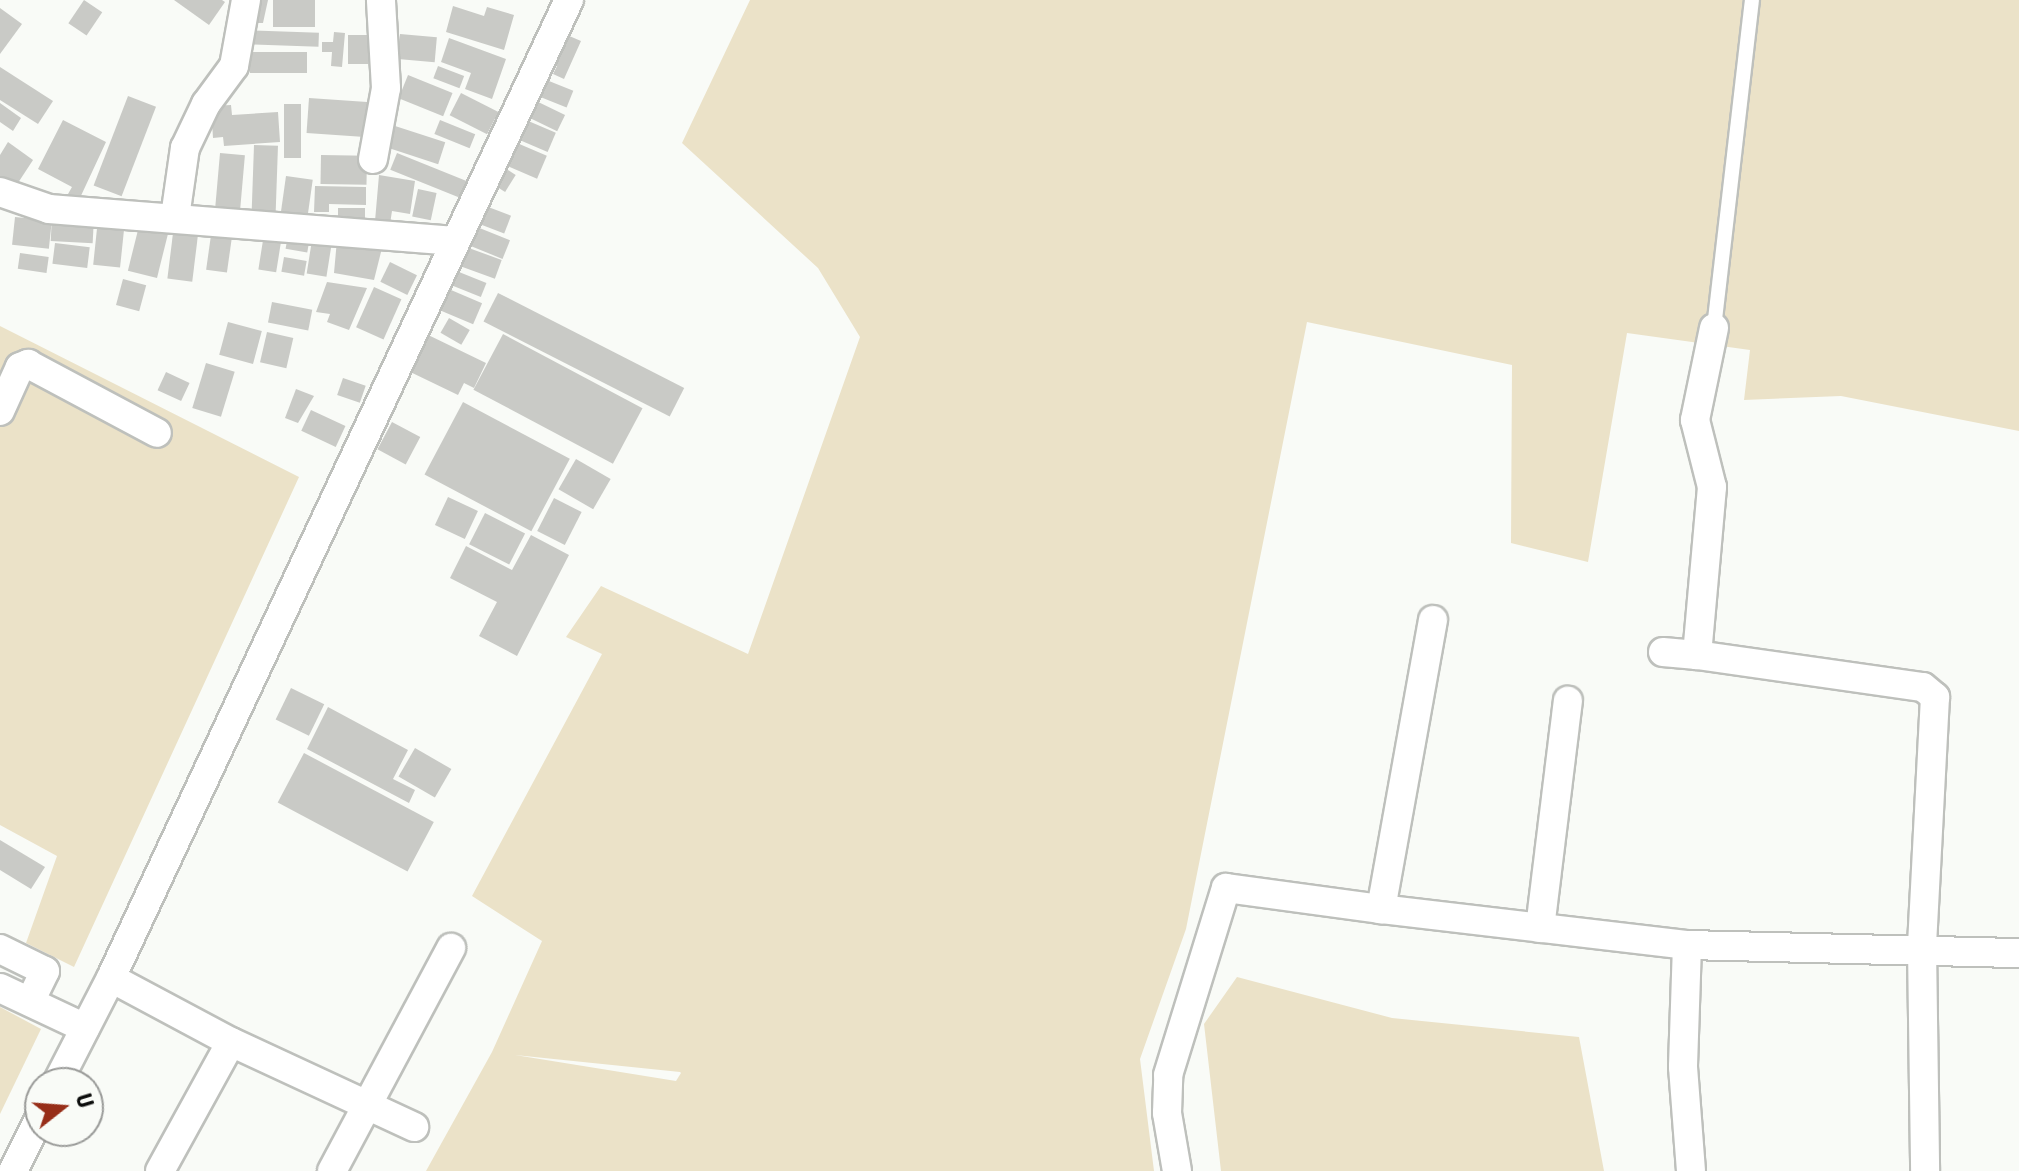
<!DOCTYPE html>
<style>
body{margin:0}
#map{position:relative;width:2019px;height:1171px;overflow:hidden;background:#f9fbf7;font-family:"Asap Condensed",sans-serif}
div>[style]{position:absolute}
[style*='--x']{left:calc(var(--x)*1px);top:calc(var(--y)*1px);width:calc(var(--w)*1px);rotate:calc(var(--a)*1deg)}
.green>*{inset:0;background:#ebe2c8}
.building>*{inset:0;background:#c9cac6;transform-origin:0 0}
.roads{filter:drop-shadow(2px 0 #bec0bc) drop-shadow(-2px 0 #bec0bc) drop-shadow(0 2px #bec0bc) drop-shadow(0 -2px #bec0bc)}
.lane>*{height:14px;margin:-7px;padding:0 7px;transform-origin:7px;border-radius:7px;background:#fff}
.street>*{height:28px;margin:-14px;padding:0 14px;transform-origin:14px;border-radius:14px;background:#fff}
span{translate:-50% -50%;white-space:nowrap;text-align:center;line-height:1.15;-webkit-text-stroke:8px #f9fbf7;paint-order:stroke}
.north{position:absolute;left:24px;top:1067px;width:80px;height:80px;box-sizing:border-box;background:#f9fbf7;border:2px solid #9a9b99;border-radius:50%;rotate:73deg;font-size:22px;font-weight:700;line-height:32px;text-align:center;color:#0b0c0b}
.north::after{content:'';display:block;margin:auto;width:28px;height:36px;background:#972e19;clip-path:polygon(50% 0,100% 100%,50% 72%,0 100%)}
</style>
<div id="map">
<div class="green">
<div style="clip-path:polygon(evenodd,750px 0,2019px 0,2019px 431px,1841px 396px,1744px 400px,1750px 350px,1627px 333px,1588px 562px,1511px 543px,1512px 365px,1307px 322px,1186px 929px,1140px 1059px,1154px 1171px,426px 1171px,492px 1052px,542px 941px,472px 896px,602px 654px,566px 637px,601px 586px,748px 654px,860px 337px,818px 268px,682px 143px,750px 0,515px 1055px,680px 1072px,681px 1073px,676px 1081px,515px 1055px)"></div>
<div style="clip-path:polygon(0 326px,299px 477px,74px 967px,26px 943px,57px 856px,0 825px)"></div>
<div style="clip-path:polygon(1237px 977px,1392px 1018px,1579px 1037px,1604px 1171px,1221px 1171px,1204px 1024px)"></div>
<div style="clip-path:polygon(0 1007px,41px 1029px,0 1114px)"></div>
</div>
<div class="building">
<div style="left:84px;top:0;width:22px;height:28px;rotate:34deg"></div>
<div style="clip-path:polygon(174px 0,222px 0,225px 2px,209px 25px)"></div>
<div style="clip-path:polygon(249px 0,268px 0,263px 23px,249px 23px)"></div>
<div style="left:273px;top:0;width:42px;height:27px"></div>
<div style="clip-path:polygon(453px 6px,484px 16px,487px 7px,514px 15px,504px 50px,446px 32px)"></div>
<div style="clip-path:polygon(0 8px,22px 24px,0 54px)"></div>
<div style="left:242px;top:30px;width:77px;height:14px;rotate:2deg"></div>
<div style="clip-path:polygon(334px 32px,345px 33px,342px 67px,331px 66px,332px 52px,322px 52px,322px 42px,333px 42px)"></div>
<div style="clip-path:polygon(560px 32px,581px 41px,564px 79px,553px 74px,557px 66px,547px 61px)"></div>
<div style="left:400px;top:34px;width:37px;height:25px;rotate:5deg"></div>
<div style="left:348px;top:35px;width:20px;height:29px"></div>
<div style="clip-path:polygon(449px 38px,506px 59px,492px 99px,465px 89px,471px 73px,441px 62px)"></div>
<div style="left:307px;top:52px;width:21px;height:57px;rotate:90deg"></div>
<div style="left:438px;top:66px;width:28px;height:13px;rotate:21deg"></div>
<div style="clip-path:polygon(0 67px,53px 101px,38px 124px,0 100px)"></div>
<div style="left:408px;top:75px;width:48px;height:25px;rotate:22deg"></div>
<div style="left:539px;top:77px;width:37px;height:18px;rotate:22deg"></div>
<div style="left:461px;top:93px;width:42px;height:25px;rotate:27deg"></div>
<div style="left:128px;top:96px;width:30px;height:96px;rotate:21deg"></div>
<div style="left:309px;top:98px;width:62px;height:35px;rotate:4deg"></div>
<div style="left:530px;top:98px;width:39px;height:18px;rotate:26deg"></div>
<div style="clip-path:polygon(0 103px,21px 118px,13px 131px,0 122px)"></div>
<div style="left:284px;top:104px;width:17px;height:54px"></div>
<div style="clip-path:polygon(231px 105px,232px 115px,278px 112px,280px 142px,224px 146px,223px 137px,213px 138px,211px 106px)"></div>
<div style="left:519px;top:117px;width:40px;height:21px;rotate:23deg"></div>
<div style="clip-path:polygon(63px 120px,106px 142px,79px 200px,68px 194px,72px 187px,38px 169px)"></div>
<div style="left:440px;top:120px;width:38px;height:15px;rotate:22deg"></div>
<div style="left:392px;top:125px;width:56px;height:23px;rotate:18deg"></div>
<div style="left:510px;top:140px;width:40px;height:25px;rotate:23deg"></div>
<div style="clip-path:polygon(8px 142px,33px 160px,14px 189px,0 179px,0 155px)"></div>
<div style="left:254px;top:145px;width:24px;height:73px;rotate:2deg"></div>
<div style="left:220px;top:153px;width:25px;height:63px;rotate:5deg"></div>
<div style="left:397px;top:153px;width:79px;height:18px;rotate:22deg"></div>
<div style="left:321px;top:155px;width:46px;height:29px;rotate:1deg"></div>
<div style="left:503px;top:167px;width:15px;height:20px;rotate:32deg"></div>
<div style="clip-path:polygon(379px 175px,415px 181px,410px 214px,392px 211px,390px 224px,375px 221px)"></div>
<div style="left:286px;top:176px;width:27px;height:40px;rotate:8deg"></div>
<div style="clip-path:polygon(315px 186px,366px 187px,366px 205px,329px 204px,329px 212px,314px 212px)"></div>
<div style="left:418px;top:189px;width:19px;height:28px;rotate:12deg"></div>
<div style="left:483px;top:205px;width:30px;height:19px;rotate:21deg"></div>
<div style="left:338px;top:208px;width:27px;height:20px"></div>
<div style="left:52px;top:216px;width:42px;height:25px;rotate:3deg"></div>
<div style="left:15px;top:217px;width:37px;height:28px;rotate:6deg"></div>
<div style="left:98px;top:219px;width:27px;height:46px;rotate:6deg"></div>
<div style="left:174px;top:225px;width:25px;height:54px;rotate:7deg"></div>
<div style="left:472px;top:225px;width:41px;height:20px;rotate:22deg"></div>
<div style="left:139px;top:226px;width:30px;height:46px;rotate:14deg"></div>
<div style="left:264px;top:234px;width:18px;height:36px;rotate:9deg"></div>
<div style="left:211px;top:235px;width:21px;height:35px;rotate:8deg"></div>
<div style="left:288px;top:235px;width:22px;height:14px;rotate:10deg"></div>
<div style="left:312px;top:240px;width:20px;height:34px;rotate:9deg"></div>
<div style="clip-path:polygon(337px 240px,383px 244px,374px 280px,334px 273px)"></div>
<div style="left:55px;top:243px;width:35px;height:21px;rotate:7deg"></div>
<div style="left:466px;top:247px;width:38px;height:20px;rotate:20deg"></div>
<div style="left:20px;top:253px;width:29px;height:16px;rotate:8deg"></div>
<div style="left:284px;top:257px;width:23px;height:15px;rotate:10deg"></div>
<div style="left:390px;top:262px;width:30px;height:22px;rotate:26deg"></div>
<div style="left:454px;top:270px;width:35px;height:15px;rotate:22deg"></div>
<div style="left:123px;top:279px;width:24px;height:27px;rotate:15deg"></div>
<div style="clip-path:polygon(327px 282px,367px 288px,349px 330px,327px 322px,330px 314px,316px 312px)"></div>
<div style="left:437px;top:284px;width:49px;height:23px;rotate:23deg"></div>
<div style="left:374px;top:287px;width:30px;height:44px;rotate:24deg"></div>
<div style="left:498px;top:293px;width:209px;height:32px;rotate:27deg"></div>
<div style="left:272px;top:302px;width:41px;height:21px;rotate:11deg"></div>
<div style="left:449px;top:318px;width:24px;height:17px;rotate:30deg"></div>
<div style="left:228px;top:322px;width:35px;height:34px;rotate:15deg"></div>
<div style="clip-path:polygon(420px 331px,486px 363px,474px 388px,464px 383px,458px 395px,402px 368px)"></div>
<div style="left:267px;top:332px;width:27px;height:31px;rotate:13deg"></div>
<div style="left:503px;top:334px;width:158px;height:63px;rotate:28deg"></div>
<div style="left:206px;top:363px;width:30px;height:47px;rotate:17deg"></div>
<div style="left:166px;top:372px;width:26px;height:20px;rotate:25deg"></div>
<div style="left:343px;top:378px;width:24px;height:18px;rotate:19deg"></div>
<div style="clip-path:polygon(296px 389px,314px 396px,298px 423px,285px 418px)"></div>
<div style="left:463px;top:402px;width:121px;height:82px;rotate:28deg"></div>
<div style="left:311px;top:410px;width:38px;height:23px;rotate:25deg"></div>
<div style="left:392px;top:422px;width:32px;height:31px;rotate:28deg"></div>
<div style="left:576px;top:459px;width:40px;height:35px;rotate:30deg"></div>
<div style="left:448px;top:497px;width:33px;height:31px;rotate:25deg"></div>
<div style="left:554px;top:498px;width:31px;height:37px;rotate:27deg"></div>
<div style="left:485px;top:513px;width:45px;height:35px;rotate:27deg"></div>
<div style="clip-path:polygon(531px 535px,569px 555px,517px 656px,479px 636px,497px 602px,450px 578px,466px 546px,512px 570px)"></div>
<div style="left:291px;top:688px;width:37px;height:35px;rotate:26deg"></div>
<div style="clip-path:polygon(328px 707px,408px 750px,393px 779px,415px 790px,409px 803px,307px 749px)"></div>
<div style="left:415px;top:748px;width:42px;height:33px;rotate:30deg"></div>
<div style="left:304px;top:753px;width:147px;height:56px;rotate:28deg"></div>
<div style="clip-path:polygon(0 840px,45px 867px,31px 889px,0 870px)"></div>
</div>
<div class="roads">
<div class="lane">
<div style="--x:1714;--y:328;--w:330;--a:-83.4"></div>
</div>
<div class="street">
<div style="--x:373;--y:159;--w:72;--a:-79.6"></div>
<div style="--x:386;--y:88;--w:88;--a:-93.3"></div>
<div style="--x:0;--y:192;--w:52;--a:19.1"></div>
<div style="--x:49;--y:209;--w:404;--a:4.5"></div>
<div style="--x:175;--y:217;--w:70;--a:-81.8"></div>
<div style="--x:185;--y:148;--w:49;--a:-64.5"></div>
<div style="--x:206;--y:104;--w:47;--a:-53.6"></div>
<div style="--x:234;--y:66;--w:67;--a:-79.7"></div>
<div style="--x:1714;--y:328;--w:94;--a:101.7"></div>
<div style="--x:1695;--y:420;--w:69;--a:75.8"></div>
<div style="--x:1712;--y:487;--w:169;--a:95.1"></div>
<div style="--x:1697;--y:655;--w:228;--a:8.1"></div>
<div style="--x:1923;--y:687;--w:16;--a:40"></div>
<div style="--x:1935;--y:697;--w:250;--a:93"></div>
<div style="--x:1922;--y:947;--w:224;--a:89.2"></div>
<div style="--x:0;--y:411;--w:48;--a:-65.6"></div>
<div style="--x:20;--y:367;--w:9;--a:-21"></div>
<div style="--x:28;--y:364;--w:146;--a:28.1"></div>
<div style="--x:1433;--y:620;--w:294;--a:100.2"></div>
<div style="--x:1381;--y:909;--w:308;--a:6.7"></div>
<div style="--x:1687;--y:945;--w:332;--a:1.4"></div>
<div style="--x:1663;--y:652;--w:34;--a:5"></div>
<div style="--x:1540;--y:928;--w:229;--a:-83"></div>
<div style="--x:1687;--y:945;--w:122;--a:91.9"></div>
<div style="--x:1683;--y:1067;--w:104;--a:85.6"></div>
<div style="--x:0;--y:949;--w:50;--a:26.1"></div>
<div style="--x:45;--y:971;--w:34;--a:116"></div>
<div style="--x:111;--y:978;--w:136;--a:28.1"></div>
<div style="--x:231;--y:1042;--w:202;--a:24.9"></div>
<div style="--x:0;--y:988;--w:94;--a:25.2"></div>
<div style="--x:57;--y:1083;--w:118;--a:-62.8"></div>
<div style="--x:111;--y:978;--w:1080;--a:-64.91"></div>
<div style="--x:13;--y:1171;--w:60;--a:-63.4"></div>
<div style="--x:160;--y:1171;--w:147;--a:-61.2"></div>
<div style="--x:332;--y:1171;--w:253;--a:-61.9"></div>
<div style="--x:1177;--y:1171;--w:59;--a:-99.8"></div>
<div style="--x:1167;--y:1113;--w:38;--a:-88"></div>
<div style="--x:1168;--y:1075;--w:196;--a:-72.8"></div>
<div style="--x:1226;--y:888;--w:156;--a:7.7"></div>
</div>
</div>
<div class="north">U</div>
</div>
